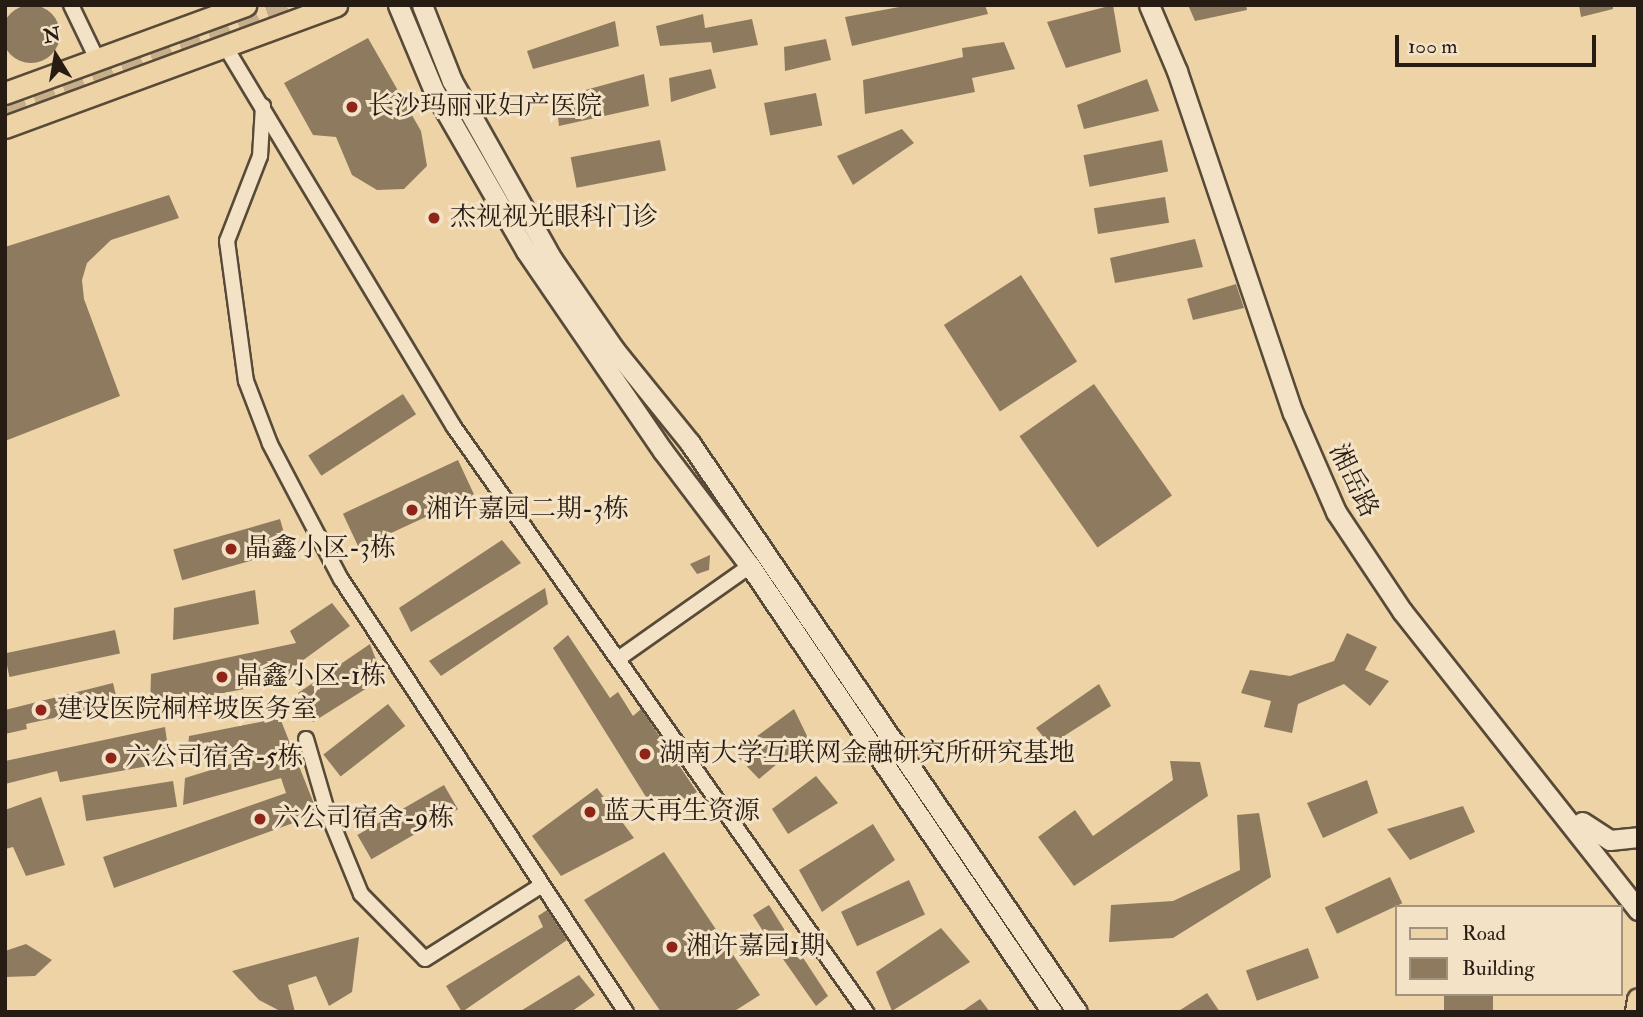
<!DOCTYPE html>
<meta charset="utf-8">
<style>
body{margin:0}
#map{position:relative;width:1643px;height:1017px;overflow:hidden;background:#edd3a6;font-family:"IM FELL Double Pica","Noto Serif SC",serif}
div>[style]{position:absolute}
[style*='--x']{left:calc(var(--x)*1px);top:calc(var(--y)*1px);width:calc(var(--w)*1px);rotate:calc(var(--a)*1deg)}
.building>*{inset:0;background:#8e7b5f;transform-origin:0 0}
.round{border-radius:50%}
.primary-tunnel>*{height:21px;margin-top:-10.5px;transform-origin:0;background:repeating-linear-gradient(90deg,#c5ae89 0 21px,transparent 0 31px)}
.roads{filter:drop-shadow(2px 0 #584a38) drop-shadow(-2px 0 #584a38) drop-shadow(0 2px #584a38) drop-shadow(0 -2px #584a38)}
.street>*{height:14px;margin:-7px;padding:0 7px;transform-origin:7px;border-radius:7px;background:#f3e2c5}
.secondary>*{height:19px;margin:-9.5px;padding:0 9.5px;transform-origin:9.5px;border-radius:9.5px;background:#f3e2c5}
.primary>*{height:21px;margin:-10.5px;padding:0 10.5px;transform-origin:10.5px;border-radius:10.5px;background:#edd3a6}
.dots>*{width:19px;height:19px;translate:-50% -50%;box-sizing:border-box;border:4px solid #f3e2c5;border-radius:50%}
span{translate:-50% -50%;white-space:nowrap;text-align:center;line-height:1.15;-webkit-text-stroke:6px #f3e2c5;paint-order:stroke}
.poi-label{font-size:26px;color:#271c13}
.left{translate:0 -50%;text-align:left}
.street-label{font-size:26px;color:#271c13}
.frame{position:absolute;inset:0;border:7px solid #271c13;pointer-events:none}
.legend{position:absolute;left:1395px;top:905px;width:228px;height:91px;box-sizing:border-box;background:#f3e2c5;border:2px solid #a1937e;margin:0;padding:9px 12px;list-style:none;font-size:21px;color:#271c13}
.legend li{display:flex;align-items:center;gap:14px;height:35px}
.legend b{width:35px;border:2px solid #a1937e}
.north{position:absolute;left:21px;top:21px;width:70px;height:70px;-webkit-text-stroke:5px #f3e2c5;paint-order:stroke;rotate:349deg;font-size:19px;font-weight:700;line-height:28px;text-align:center;color:#271c13}
.north::after{content:'';display:block;margin:auto;width:24px;height:32px;background:#271c13;clip-path:polygon(50% 0,100% 100%,50% 72%,0 100%)}
.scale{position:absolute;left:1395px;top:35px;width:201px;height:32px;box-sizing:border-box;border:4px solid #271c13;border-top:0;padding-left:9px;font-size:21px;line-height:24px;white-space:nowrap;color:#271c13;-webkit-text-stroke:5px #f3e2c5;paint-order:stroke}
</style>
<div id="map">
<div class="building">
<div style="clip-path:polygon(910px 5px,985px 5px,988px 14px,852px 46px,845px 17px)"></div>
<div style="clip-path:polygon(1113px 5px,1121px 52px,1066px 68px,1047px 22px)"></div>
<div style="clip-path:polygon(1188px 5px,1246px 5px,1247px 10px,1195px 21px)"></div>
<div style="clip-path:polygon(1579px 5px,1613px 5px,1613px 9px,1581px 17px)"></div>
<div class="round" style="left:2px;top:5px;width:58px;height:58px"></div>
<div style="clip-path:polygon(703px 14px,705px 28px,752px 19px,758px 45px,713px 53px,711px 42px,660px 46px,656px 26px)"></div>
<div style="clip-path:polygon(615px 21px,619px 46px,533px 69px,527px 51px)"></div>
<div style="clip-path:polygon(368px 38px,421px 131px,427px 166px,404px 189px,377px 190px,352px 175px,336px 137px,313px 135px,284px 83px)"></div>
<div style="clip-path:polygon(826px 39px,831px 60px,785px 71px,784px 47px)"></div>
<div style="clip-path:polygon(1004px 42px,1015px 69px,972px 78px,975px 92px,865px 114px,863px 80px,963px 57px,962px 48px)"></div>
<div style="clip-path:polygon(711px 69px,716px 88px,671px 102px,669px 78px)"></div>
<div style="clip-path:polygon(644px 74px,649px 106px,559px 126px,556px 98px)"></div>
<div style="clip-path:polygon(1147px 79px,1159px 111px,1084px 129px,1077px 105px)"></div>
<div style="left:816px;top:93px;width:33px;height:53px;rotate:79deg"></div>
<div style="clip-path:polygon(902px 129px,914px 143px,853px 185px,837px 156px)"></div>
<div style="left:660px;top:140px;width:31px;height:91px;rotate:79deg"></div>
<div style="left:1162px;top:140px;width:32px;height:80px;rotate:79deg"></div>
<div style="clip-path:polygon(169px 195px,179px 218px,111px 240px,87px 263px,82px 280px,84px 299px,120px 396px,5px 441px,5px 247px)"></div>
<div style="left:1165px;top:197px;width:26px;height:72px;rotate:81deg"></div>
<div style="clip-path:polygon(1195px 239px,1203px 267px,1115px 283px,1110px 258px)"></div>
<div style="left:1021px;top:275px;width:103px;height:92px;rotate:57deg"></div>
<div style="clip-path:polygon(1236px 284px,1244px 308px,1193px 320px,1187px 299px)"></div>
<div style="left:1094px;top:384px;width:136px;height:91px;rotate:55deg"></div>
<div style="left:403px;top:394px;width:24px;height:113px;rotate:57deg"></div>
<div style="left:458px;top:460px;width:38px;height:127px;rotate:65deg"></div>
<div style="left:280px;top:519px;width:32px;height:111px;rotate:74deg"></div>
<div style="clip-path:polygon(502px 540px,521px 563px,411px 632px,399px 608px)"></div>
<div style="clip-path:polygon(710px 555px,709px 570px,697px 574px,690px 564px)"></div>
<div style="clip-path:polygon(545px 588px,548px 604px,441px 676px,429px 661px)"></div>
<div style="clip-path:polygon(255px 590px,259px 624px,173px 640px,174px 608px)"></div>
<div style="clip-path:polygon(332px 603px,350px 626px,291px 669px,292px 680px,150px 707px,151px 674px,296px 643px,290px 631px)"></div>
<div style="left:115px;top:630px;width:24px;height:113px;rotate:78deg"></div>
<div style="clip-path:polygon(1347px 633px,1377px 647px,1365px 670px,1389px 681px,1370px 706px,1344px 684px,1298px 704px,1292px 733px,1264px 727px,1271px 701px,1241px 693px,1250px 670px,1290px 676px,1334px 661px)"></div>
<div style="clip-path:polygon(568px 635px,610px 698px,618px 692px,633px 716px,641px 709px,697px 792px,675px 804px,667px 795px,651px 805px,553px 648px)"></div>
<div style="clip-path:polygon(370px 644px,383px 678px,313px 722px,298px 693px)"></div>
<div style="clip-path:polygon(113px 683px,118px 704px,26px 724px,27px 729px,5px 734px,5px 710px)"></div>
<div style="clip-path:polygon(1099px 684px,1111px 706px,1050px 745px,1036px 728px)"></div>
<div style="left:388px;top:704px;width:28px;height:82px;rotate:52deg"></div>
<div style="clip-path:polygon(794px 709px,808px 738px,759px 779px,734px 753px)"></div>
<div style="clip-path:polygon(280px 718px,318px 814px,114px 888px,103px 857px,286px 793px,281px 778px,183px 805px,185px 778px,237px 762px,234px 750px,187px 759px,189px 736px)"></div>
<div style="clip-path:polygon(165px 727px,170px 762px,60px 782px,57px 771px,5px 784px,5px 761px)"></div>
<div style="clip-path:polygon(1170px 761px,1200px 762px,1208px 796px,1074px 886px,1038px 837px,1075px 810px,1093px 836px,1173px 780px)"></div>
<div style="clip-path:polygon(816px 776px,838px 803px,788px 834px,772px 809px)"></div>
<div style="clip-path:polygon(1367px 780px,1378px 813px,1323px 838px,1307px 803px)"></div>
<div style="left:173px;top:781px;width:26px;height:92px;rotate:81deg"></div>
<div style="left:444px;top:785px;width:28px;height:100px;rotate:60deg"></div>
<div style="clip-path:polygon(597px 788px,634px 838px,561px 876px,532px 836px)"></div>
<div style="clip-path:polygon(41px 797px,65px 865px,26px 876px,13px 847px,5px 849px,5px 810px)"></div>
<div style="clip-path:polygon(1463px 806px,1475px 832px,1410px 860px,1387px 829px)"></div>
<div style="clip-path:polygon(1259px 813px,1271px 877px,1173px 938px,1109px 942px,1111px 905px,1173px 901px,1240px 870px,1237px 815px)"></div>
<div style="clip-path:polygon(873px 824px,895px 860px,822px 912px,799px 870px)"></div>
<div style="clip-path:polygon(664px 852px,760px 995px,733px 1012px,661px 1012px,584px 900px)"></div>
<div style="left:1390px;top:877px;width:29px;height:72px;rotate:65deg"></div>
<div style="left:909px;top:880px;width:38px;height:75px;rotate:65deg"></div>
<div style="left:769px;top:905px;width:36px;height:19px;rotate:58deg"></div>
<div style="clip-path:polygon(547px 910px,567px 940px,462px 1012px,446px 986px,543px 927px,538px 916px)"></div>
<div style="clip-path:polygon(941px 928px,970px 962px,892px 1011px,876px 972px)"></div>
<div style="clip-path:polygon(359px 937px,352px 992px,329px 1006px,316px 976px,288px 985px,295px 1012px,282px 1012px,259px 1000px,232px 971px)"></div>
<div style="clip-path:polygon(26px 944px,52px 960px,35px 976px,5px 977px,5px 951px)"></div>
<div style="left:1308px;top:948px;width:32px;height:66px;rotate:70deg"></div>
<div style="clip-path:polygon(798px 950px,828px 996px,816px 1006px,783px 959px)"></div>
<div style="clip-path:polygon(579px 975px,595px 995px,571px 1012px,519px 1012px)"></div>
<div style="clip-path:polygon(1207px 993px,1220px 1012px,1177px 1012px)"></div>
<div style="left:1444px;top:994px;width:49px;height:18px"></div>
<div style="clip-path:polygon(980px 999px,990px 1012px,961px 1012px)"></div>
</div>
<div class="primary-tunnel">
<div style="--x:5;--y:108;--w:301;--a:-20"></div>
</div>
<div class="roads">
<div class="street">
<div style="--x:71;--y:5;--w:62;--a:64.3"></div>
<div style="--x:225;--y:46;--w:445;--a:59"></div>
<div style="--x:454;--y:427;--w:716;--a:54.84"></div>
<div style="--x:263;--y:106;--w:50;--a:93.4"></div>
<div style="--x:260;--y:156;--w:91;--a:111.2"></div>
<div style="--x:227;--y:241;--w:141;--a:82.3"></div>
<div style="--x:246;--y:381;--w:67;--a:69.1"></div>
<div style="--x:270;--y:444;--w:153;--a:62.3"></div>
<div style="--x:341;--y:579;--w:518;--a:56.65"></div>
<div style="--x:618;--y:659;--w:161;--a:-35.2"></div>
<div style="--x:306;--y:739;--w:75;--a:73.7"></div>
<div style="--x:327;--y:811;--w:90;--a:67.7"></div>
<div style="--x:361;--y:894;--w:91;--a:45.4"></div>
<div style="--x:425;--y:959;--w:138;--a:-32.3"></div>
</div>
<div class="secondary">
<div style="--x:398;--y:5;--w:93;--a:67.3"></div>
<div style="--x:434;--y:91;--w:185;--a:60.1"></div>
<div style="--x:526;--y:251;--w:242;--a:55.6"></div>
<div style="--x:663;--y:451;--w:144;--a:52.9"></div>
<div style="--x:750;--y:566;--w:539;--a:55.9"></div>
<div style="--x:422;--y:5;--w:82;--a:68.5"></div>
<div style="--x:452;--y:81;--w:204;--a:60.7"></div>
<div style="--x:552;--y:259;--w:109;--a:55.4"></div>
<div style="--x:614;--y:349;--w:121;--a:51"></div>
<div style="--x:690;--y:443;--w:688;--a:55.78"></div>
<div style="--x:1149;--y:5;--w:72;--a:67"></div>
<div style="--x:1177;--y:71;--w:361;--a:71.3"></div>
<div style="--x:1293;--y:413;--w:108;--a:66.5"></div>
<div style="--x:1336;--y:512;--w:119;--a:56.3"></div>
<div style="--x:1402;--y:611;--w:381;--a:51.7"></div>
<div style="--x:1582;--y:822;--w:33;--a:33"></div>
<div style="--x:1610;--y:840;--w:28;--a:-6"></div>
</div>
<div class="primary">
<div style="--x:5;--y:93;--w:256;--a:-20.1"></div>
<div style="--x:5;--y:127;--w:353;--a:-20.2"></div>
<div style="--x:1636;--y:1012;--w:13;--a:-81"></div>
</div>
</div>
<div class="dots">
<div style="left:352px;top:107px;background:#8f2418"></div>
<div style="left:434px;top:218px;background:#8f2418"></div>
<div style="left:412px;top:510px;background:#8f2418"></div>
<div style="left:231px;top:549px;background:#8f2418"></div>
<div style="left:222px;top:677px;background:#8f2418"></div>
<div style="left:41px;top:710px;background:#8f2418"></div>
<div style="left:645px;top:754px;background:#8f2418"></div>
<div style="left:111px;top:758px;background:#8f2418"></div>
<div style="left:590px;top:812px;background:#8f2418"></div>
<div style="left:260px;top:819px;background:#8f2418"></div>
<div style="left:672px;top:947px;background:#8f2418"></div>
</div>
<div class="poi-label">
<span class="left" style="left:368px;top:107px">长沙玛丽亚妇产医院</span>
<span class="left" style="left:450px;top:218px">杰视视光眼科门诊</span>
<span class="left" style="left:426px;top:510px">湘许嘉园二期-3栋</span>
<span class="left" style="left:245px;top:549px">晶鑫小区-3栋</span>
<span class="left" style="left:236px;top:677px">晶鑫小区-1栋</span>
<span class="left" style="left:57px;top:710px">建设医院桐梓坡医务室</span>
<span class="left" style="left:659px;top:754px">湖南大学互联网金融研究所研究基地</span>
<span class="left" style="left:125px;top:758px">六公司宿舍-5栋</span>
<span class="left" style="left:604px;top:812px">蓝天再生资源</span>
<span class="left" style="left:274px;top:819px">六公司宿舍-9栋</span>
<span class="left" style="left:686px;top:947px">湘许嘉园1期</span>
</div>
<div class="street-label">
<span style="left:1353px;top:481px;rotate:64deg">湘岳路</span>
</div>
<div class="frame"></div>
<ul class="legend">
<li><b style="height:9px;background:#edd3a6"></b>Road</li>
<li><b style="height:19px;background:#8e7b5f"></b>Building</li>
</ul>
<div class="north">N</div>
<div class="scale">100 m</div>
</div>
